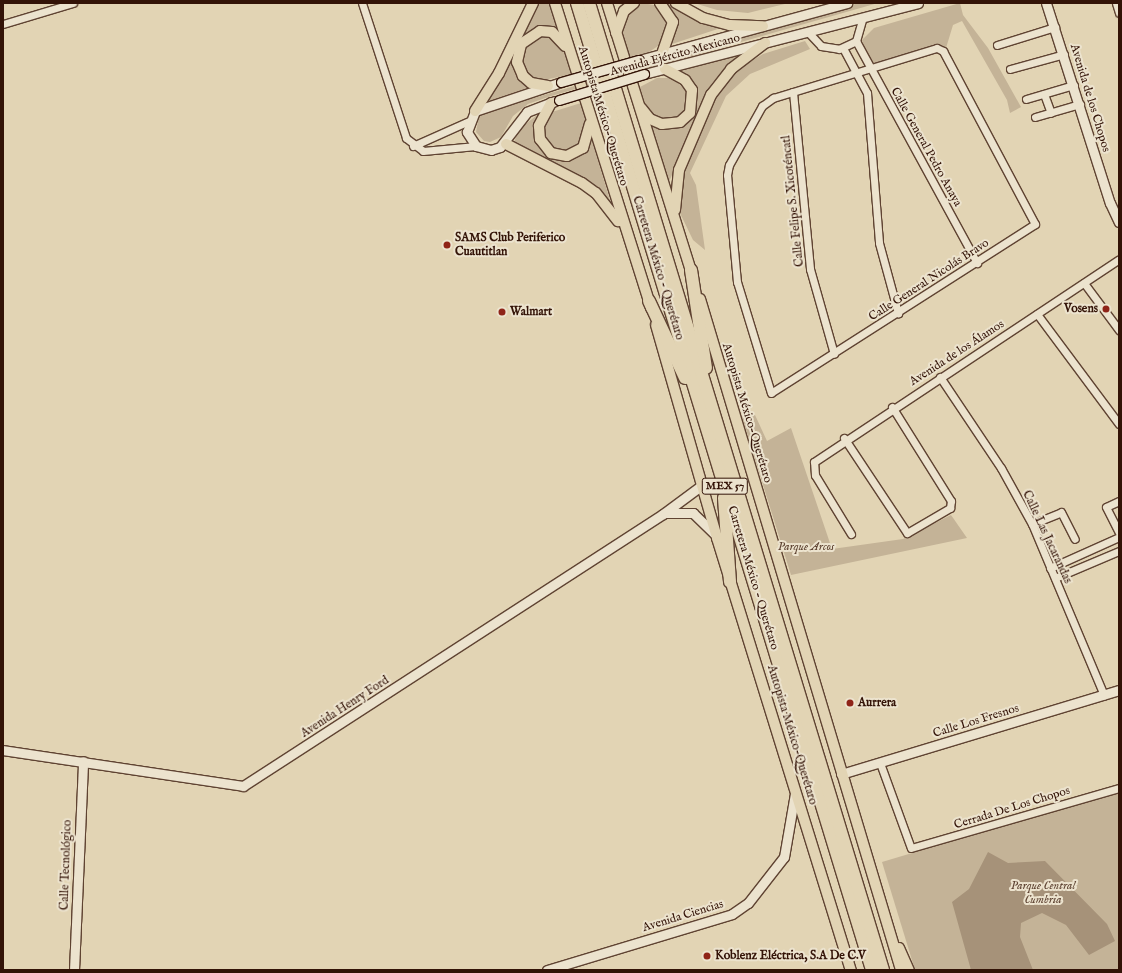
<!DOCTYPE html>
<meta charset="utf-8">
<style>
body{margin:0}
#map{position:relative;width:1122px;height:973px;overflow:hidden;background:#e2d4b4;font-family:"IM FELL English",serif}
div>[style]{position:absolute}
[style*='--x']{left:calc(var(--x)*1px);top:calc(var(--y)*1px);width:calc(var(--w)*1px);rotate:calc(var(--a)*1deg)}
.green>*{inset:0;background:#c4b397}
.water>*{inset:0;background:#a69279}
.roads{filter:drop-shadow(1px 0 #5f4332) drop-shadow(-1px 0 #5f4332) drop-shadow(0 1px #5f4332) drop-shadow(0 -1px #5f4332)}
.street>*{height:7px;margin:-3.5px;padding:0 3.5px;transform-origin:3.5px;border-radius:3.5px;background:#ece3ce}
.secondary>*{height:9px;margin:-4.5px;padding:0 4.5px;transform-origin:4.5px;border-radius:4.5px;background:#ece3ce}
.primary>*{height:10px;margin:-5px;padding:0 5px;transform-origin:5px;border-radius:5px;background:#e2d4b4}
.highway>*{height:12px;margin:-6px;padding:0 6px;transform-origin:6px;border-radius:6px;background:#e2d4b4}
.bridges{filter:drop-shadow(1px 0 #331307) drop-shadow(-1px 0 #331307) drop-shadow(0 1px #331307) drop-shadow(0 -1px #331307)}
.secondary-bridge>*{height:9px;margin:-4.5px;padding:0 4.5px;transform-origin:4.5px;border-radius:4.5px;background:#ece3ce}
.dots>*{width:11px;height:11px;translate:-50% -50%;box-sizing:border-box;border:2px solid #ece3ce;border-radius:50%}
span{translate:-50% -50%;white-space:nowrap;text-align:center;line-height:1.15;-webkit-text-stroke:4px #ece3ce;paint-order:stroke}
.shield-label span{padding:1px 3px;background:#ece3ce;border:1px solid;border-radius:3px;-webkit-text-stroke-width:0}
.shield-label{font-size:11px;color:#331307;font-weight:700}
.street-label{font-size:12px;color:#331307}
.poi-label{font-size:12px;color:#331307;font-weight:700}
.left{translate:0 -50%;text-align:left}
.right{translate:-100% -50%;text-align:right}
.park-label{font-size:12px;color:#5e4332;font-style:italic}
.frame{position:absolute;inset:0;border:4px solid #331307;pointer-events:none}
</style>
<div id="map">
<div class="green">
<div style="clip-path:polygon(536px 3px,550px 3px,558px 30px,531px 30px,515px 51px,530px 87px,483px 103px)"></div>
<div style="clip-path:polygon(642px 3px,660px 6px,670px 21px,664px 42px,649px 52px,629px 57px,621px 31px,626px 13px)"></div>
<div style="clip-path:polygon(668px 3px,673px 3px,730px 25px,672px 44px,678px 25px)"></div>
<div style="clip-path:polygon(694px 3px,725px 4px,789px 3px,748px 13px,717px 10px)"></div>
<div style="clip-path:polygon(859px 3px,878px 3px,551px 96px,528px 104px,513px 116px,501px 137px,490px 142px,484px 141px,476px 132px,479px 116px,486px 112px)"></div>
<div style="clip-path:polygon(960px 3px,963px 15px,988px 48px,1021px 107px,1010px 113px,1007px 100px,962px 21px,953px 25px,946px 48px,875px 68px,868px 59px,862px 40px,874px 28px)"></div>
<div style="clip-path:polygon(549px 34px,562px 43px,573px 74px,539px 81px,525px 74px,519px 58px,529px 39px)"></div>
<div style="clip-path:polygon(805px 41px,810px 49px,750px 74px,726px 96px,690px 173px,696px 185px,705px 250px,693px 240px,678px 209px,681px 172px,706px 116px,725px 80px,740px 68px,763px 54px)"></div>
<div style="clip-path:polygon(747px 50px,712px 83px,668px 184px,648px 121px,671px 129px,685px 123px,696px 109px,698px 94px,689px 76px,679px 72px)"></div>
<div style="clip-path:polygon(657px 78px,672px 78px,686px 90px,687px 108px,680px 117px,672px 121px,655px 118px,647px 110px,640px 87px)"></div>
<div style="clip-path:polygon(581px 103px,587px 121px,581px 144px,571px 151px,554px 150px,547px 142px,544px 124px,552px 112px)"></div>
<div style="clip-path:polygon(541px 112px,535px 125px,539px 146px,552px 158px,578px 157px,590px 147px,591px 137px,612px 207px,604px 194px,570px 171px,514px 143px,518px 130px)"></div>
<div style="clip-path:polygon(755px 415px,767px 441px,791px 428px,832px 549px,903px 539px,951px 515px,967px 538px,791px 575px,742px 417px)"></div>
<div style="clip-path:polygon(1119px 791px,1119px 970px,915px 970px,882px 862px)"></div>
</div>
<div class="water">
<div style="clip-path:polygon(988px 852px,1008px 863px,1045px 861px,1107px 924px,1115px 941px,1089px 955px,1066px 925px,1042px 913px,1021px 923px,1020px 937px,1033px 970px,971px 970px,952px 902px,969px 889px)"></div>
</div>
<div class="roads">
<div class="street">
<div style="--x:362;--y:3;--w:142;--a:71.9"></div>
<div style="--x:406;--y:138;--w:21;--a:37"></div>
<div style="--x:423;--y:151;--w:53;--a:-5.4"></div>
<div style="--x:1116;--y:3;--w:10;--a:73"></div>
<div style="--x:3;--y:24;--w:73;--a:-16.7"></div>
<div style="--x:808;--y:32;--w:19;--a:47"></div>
<div style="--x:821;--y:46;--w:18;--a:9"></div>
<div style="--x:839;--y:49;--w:19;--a:-25"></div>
<div style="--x:856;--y:41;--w:25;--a:-74"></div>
<div style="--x:856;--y:41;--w:253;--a:61.4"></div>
<div style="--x:997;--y:45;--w:61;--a:-17.2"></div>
<div style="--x:843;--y:48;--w:51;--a:61.9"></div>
<div style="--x:867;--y:93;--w:150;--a:85.4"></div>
<div style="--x:879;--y:243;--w:73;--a:74.8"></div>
<div style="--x:937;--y:48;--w:7;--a:27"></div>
<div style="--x:943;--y:51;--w:196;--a:62"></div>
<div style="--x:1035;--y:224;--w:313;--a:147.4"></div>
<div style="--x:771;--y:393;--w:116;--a:-107"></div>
<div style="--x:737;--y:282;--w:107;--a:-95.3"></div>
<div style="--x:727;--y:175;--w:10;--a:-79"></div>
<div style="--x:729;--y:165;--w:68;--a:-60.8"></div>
<div style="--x:762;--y:106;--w:14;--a:-36"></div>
<div style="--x:773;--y:98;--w:171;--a:-17"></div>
<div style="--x:1010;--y:69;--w:56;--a:-15.5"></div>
<div style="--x:793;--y:92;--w:178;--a:84.5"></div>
<div style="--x:810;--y:269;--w:88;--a:74.2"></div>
<div style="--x:1044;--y:94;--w:20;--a:70"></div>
<div style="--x:1026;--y:99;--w:50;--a:-16.3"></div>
<div style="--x:1035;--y:117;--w:47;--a:-16.1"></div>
<div style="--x:413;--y:146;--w:61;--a:-24.1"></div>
<div style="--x:1084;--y:283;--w:59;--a:53.3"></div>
<div style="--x:1037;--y:314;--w:137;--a:53.3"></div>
<div style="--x:940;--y:377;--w:110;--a:56.2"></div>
<div style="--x:1001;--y:468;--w:64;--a:61"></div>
<div style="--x:1032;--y:524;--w:186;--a:67.2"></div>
<div style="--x:844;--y:438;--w:114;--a:56.4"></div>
<div style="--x:907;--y:533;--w:50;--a:-30.2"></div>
<div style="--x:950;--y:508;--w:7;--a:-82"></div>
<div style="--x:951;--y:501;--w:111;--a:-122.1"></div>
<div style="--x:1119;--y:501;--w:14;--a:155"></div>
<div style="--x:1106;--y:507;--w:29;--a:63"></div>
<div style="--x:1032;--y:524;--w:31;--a:-22"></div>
<div style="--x:1061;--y:512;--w:30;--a:63"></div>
<div style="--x:851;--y:534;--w:69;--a:-121.4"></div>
<div style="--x:815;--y:475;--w:13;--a:-94"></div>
<div style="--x:814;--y:462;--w:366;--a:-33.6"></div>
<div style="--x:1050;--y:568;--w:76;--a:-24.2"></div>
<div style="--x:1055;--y:578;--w:69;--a:-22.9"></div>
<div style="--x:880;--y:763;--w:90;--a:70"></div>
<div style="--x:911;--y:848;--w:216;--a:-16.1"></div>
</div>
<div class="secondary">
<div style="--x:1046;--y:3;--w:210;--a:72.3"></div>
<div style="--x:1110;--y:203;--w:21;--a:65"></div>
<div style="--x:639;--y:60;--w:216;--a:-15.3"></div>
<div style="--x:644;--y:74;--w:283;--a:-14.5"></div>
<div style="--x:555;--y:101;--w:30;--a:159"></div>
<div style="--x:527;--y:112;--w:44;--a:127.6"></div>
<div style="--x:500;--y:147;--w:9;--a:162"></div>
<div style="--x:491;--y:150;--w:16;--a:-165"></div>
<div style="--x:476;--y:146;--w:17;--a:-123"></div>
<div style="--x:467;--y:132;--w:22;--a:-69"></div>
<div style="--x:475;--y:111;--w:91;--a:-18.6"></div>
<div style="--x:666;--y:513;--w:27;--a:0"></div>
<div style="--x:693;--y:513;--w:29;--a:44"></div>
<div style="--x:3;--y:750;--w:243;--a:8.5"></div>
<div style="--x:243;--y:786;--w:500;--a:-32.93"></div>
<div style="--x:663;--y:514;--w:49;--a:-36.6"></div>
<div style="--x:841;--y:774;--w:290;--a:-16.8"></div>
<div style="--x:74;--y:970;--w:209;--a:-87.5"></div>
<div style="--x:547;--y:970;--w:193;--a:-16.8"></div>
<div style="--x:732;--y:914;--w:19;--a:-35"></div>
<div style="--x:748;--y:903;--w:58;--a:-52"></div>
<div style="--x:784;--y:857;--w:65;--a:-80.2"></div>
</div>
<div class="primary">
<div style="--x:555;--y:3;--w:320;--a:72.5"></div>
<div style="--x:607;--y:3;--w:288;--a:72.6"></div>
<div style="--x:660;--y:3;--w:23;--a:56"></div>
<div style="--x:673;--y:22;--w:34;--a:109"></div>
<div style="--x:676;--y:3;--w:31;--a:29"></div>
<div style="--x:703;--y:18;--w:28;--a:15"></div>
<div style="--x:730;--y:25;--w:33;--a:2"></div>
<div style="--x:616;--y:33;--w:23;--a:-70"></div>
<div style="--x:624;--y:11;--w:13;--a:-39"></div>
<div style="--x:548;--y:86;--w:17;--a:-170"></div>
<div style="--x:531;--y:83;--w:11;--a:-139"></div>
<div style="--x:523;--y:76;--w:15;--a:-113"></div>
<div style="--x:517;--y:62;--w:18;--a:-77"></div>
<div style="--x:521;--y:44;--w:23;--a:-34"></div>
<div style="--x:540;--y:31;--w:12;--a:5"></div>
<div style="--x:552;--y:32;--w:19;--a:47"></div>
<div style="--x:551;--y:103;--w:26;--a:118"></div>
<div style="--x:539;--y:126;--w:13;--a:86"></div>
<div style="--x:540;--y:139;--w:18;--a:52"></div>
<div style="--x:551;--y:153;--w:16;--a:11"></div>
<div style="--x:567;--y:156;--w:18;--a:-27"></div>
<div style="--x:583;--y:148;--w:25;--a:-74"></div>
<div style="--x:641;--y:108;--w:14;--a:51"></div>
<div style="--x:650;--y:119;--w:13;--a:23"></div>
<div style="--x:662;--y:124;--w:18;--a:-6"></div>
<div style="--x:680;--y:122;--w:13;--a:-42"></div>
<div style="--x:690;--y:113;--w:23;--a:-85"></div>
<div style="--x:692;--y:90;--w:12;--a:-125"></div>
<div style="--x:685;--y:80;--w:23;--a:-151"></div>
<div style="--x:475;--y:111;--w:45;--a:-57.7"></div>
<div style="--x:499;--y:73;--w:78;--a:-64.1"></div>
<div style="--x:506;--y:144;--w:85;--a:27.2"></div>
<div style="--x:582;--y:183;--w:17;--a:36"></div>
<div style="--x:596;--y:193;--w:36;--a:52"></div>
<div style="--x:675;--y:210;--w:40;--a:-84.3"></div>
<div style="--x:679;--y:170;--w:82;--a:-66.9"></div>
<div style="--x:711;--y:95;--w:33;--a:-52"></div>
<div style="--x:731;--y:69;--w:43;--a:-37.4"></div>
<div style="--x:700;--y:299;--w:700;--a:73.32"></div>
<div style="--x:656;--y:325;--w:222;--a:74"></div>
<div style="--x:717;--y:538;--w:452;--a:72.8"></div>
<div style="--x:899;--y:948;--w:24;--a:66"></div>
</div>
<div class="highway">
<div style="--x:577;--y:3;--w:1011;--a:73.03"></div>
<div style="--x:589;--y:3;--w:1011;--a:73.09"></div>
<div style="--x:691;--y:270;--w:99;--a:81.3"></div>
<div style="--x:649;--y:301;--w:85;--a:64.9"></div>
<div style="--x:724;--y:498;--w:84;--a:85.9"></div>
</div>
</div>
<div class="bridges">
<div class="secondary-bridge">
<div style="--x:561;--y:82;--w:81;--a:-15.8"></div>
<div style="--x:559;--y:100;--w:89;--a:-17"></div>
</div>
</div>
<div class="dots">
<div style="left:447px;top:245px;background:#8f2418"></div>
<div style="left:1106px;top:309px;background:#8f2418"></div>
<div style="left:502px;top:312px;background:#8f2418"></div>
<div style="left:850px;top:703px;background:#8f2418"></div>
<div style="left:707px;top:956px;background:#8f2418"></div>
</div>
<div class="shield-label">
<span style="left:725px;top:486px">MEX 57</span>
</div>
<div class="street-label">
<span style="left:675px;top:55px;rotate:-15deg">Avenida Ejército Mexicano</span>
<span style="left:1090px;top:98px;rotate:73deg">Avenida de los Chopos</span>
<span style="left:603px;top:116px;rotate:73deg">Autopista México-Querétaro</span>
<span style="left:926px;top:147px;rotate:61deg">Calle General Pedro Anaya</span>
<span style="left:793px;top:201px;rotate:-96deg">Calle Felipe S. Xicoténcatl</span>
<span style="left:658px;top:268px;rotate:73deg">Carretera México - Querétaro</span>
<span style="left:929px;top:280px;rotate:-33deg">Calle General Nicolás Bravo</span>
<span style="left:957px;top:353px;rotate:-33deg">Avenida de los Álamos</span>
<span style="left:747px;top:413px;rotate:73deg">Autopista México-Querétaro</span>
<span style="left:1047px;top:537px;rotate:65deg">Calle Las Jacarandas</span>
<span style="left:753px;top:578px;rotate:73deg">Carretera México - Querétaro</span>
<span style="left:345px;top:707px;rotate:-33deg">Avenida Henry Ford</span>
<span style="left:976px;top:721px;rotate:-17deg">Calle Los Fresnos</span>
<span style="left:792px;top:735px;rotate:73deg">Autopista México-Querétaro</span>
<span style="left:1012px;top:808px;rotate:-17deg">Cerrada De Los Chopos</span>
<span style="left:66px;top:865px;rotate:-88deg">Calle Tecnológico</span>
<span style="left:683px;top:916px;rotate:-17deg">Avenida Ciencias</span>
</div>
<div class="poi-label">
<span class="left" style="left:455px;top:245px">SAMS Club Periferico<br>Cuautitlan</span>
<span class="right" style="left:1098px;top:309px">Vosens</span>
<span class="left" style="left:510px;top:312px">Walmart</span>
<span class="left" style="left:858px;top:703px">Aurrera</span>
<span class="left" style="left:715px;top:956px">Koblenz Eléctrica, S.A De C.V</span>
</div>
<div class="park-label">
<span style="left:806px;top:547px">Parque Arcos</span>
<span style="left:1043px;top:893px">Parque Central<br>Cumbria</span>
</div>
<div class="frame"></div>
</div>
